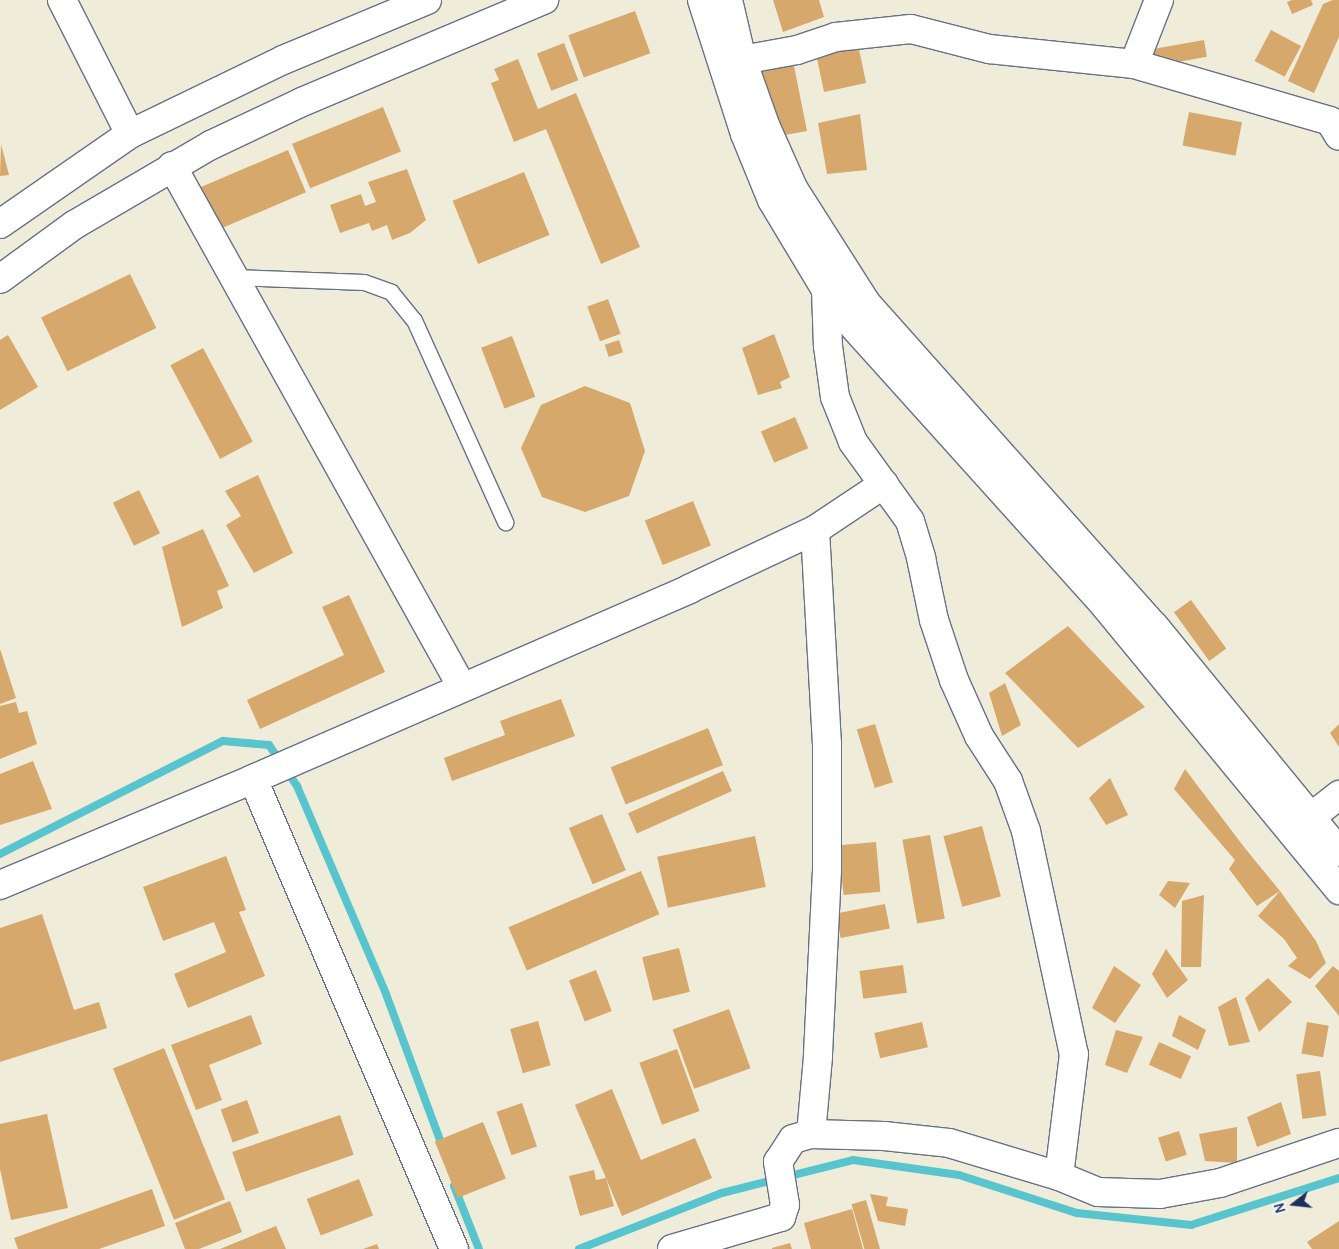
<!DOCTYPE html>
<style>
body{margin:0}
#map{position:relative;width:1339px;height:1249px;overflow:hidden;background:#f0ecda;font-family:Delius,sans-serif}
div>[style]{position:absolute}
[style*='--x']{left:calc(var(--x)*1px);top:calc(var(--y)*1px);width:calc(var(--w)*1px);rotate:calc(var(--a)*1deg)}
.stream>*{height:8px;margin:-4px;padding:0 4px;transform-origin:4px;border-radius:4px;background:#58c5ce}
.building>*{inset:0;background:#d6a86b;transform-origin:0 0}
.roads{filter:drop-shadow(1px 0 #667189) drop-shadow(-1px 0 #667189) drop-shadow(0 1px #667189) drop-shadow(0 -1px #667189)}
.service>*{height:15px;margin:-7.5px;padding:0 7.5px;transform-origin:7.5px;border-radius:7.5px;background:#fff}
.minor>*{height:28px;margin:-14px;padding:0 14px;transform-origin:14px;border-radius:14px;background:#fff}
.secondary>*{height:28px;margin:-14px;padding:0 14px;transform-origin:14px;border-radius:14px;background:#fff}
.primary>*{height:28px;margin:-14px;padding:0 14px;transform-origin:14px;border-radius:14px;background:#fff}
span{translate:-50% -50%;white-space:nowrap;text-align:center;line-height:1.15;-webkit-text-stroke:4.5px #f6f6f2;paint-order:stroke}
.north{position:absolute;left:1269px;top:1179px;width:50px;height:50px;-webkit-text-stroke:4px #f6f6f2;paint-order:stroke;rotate:254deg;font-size:14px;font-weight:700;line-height:20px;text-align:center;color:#1b2f5e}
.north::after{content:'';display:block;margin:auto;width:18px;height:22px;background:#1b2f5e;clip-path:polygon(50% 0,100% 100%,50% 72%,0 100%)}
</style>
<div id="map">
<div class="stream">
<div style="--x:0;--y:854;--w:250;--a:-26.9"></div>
<div style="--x:223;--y:741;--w:46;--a:5"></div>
<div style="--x:269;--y:745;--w:50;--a:55.7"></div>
<div style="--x:297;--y:786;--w:226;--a:66.8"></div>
<div style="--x:386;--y:994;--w:164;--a:69.7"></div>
<div style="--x:454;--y:1186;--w:68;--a:68.4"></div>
<div style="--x:579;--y:1249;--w:154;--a:-21.4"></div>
<div style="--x:722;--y:1193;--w:135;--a:-14.1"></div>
<div style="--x:853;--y:1160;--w:107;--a:8.1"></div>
<div style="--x:959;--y:1175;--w:124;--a:17.9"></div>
<div style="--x:1077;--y:1213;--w:115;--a:6"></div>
<div style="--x:1191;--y:1225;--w:155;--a:-17.6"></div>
</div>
<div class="building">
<div style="clip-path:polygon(773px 0,819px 0,824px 17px,783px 32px)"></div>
<div style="clip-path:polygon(1292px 0,1311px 0,1313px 5px,1292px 14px,1287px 2px)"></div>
<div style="clip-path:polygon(1333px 0,1339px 0,1339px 37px,1314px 93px,1288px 81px,1323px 4px)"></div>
<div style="left:635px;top:11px;width:45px;height:71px;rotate:70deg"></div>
<div style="left:1271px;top:30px;width:34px;height:35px;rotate:28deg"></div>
<div style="left:857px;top:40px;width:44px;height:43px;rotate:78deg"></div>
<div style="left:1204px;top:40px;width:17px;height:53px;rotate:80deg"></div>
<div style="left:564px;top:43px;width:40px;height:29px;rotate:69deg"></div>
<div style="clip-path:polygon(792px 56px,807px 131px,774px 137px,752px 66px)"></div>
<div style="clip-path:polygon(518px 59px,538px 109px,576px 93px,640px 247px,601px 264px,546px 129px,514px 142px,491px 83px,499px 80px,494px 69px)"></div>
<div style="left:383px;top:107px;width:48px;height:98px;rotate:68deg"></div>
<div style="left:1189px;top:112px;width:54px;height:34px;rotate:11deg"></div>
<div style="clip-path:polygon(860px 114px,867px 170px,827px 174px,818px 123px)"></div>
<div style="clip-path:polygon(1px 144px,9px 175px,0 176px)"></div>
<div style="left:288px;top:150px;width:46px;height:97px;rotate:67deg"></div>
<div style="clip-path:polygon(407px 169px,426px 220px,410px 233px,392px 240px,387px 225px,372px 231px,369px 223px,340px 233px,330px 205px,361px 194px,365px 206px,376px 202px,368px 182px)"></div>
<div style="left:524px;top:172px;width:68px;height:77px;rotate:68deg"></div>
<div style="left:130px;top:274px;width:60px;height:99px;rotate:64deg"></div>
<div style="left:608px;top:299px;width:37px;height:22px;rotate:70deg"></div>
<div style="clip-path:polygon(774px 334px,790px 377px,780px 382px,782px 388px,758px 395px,742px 348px)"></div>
<div style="clip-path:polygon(8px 335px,38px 387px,0 410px,0 340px)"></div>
<div style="left:512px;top:336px;width:65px;height:33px;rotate:69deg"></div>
<div style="left:619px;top:340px;width:13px;height:15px;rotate:72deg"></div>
<div style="left:203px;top:348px;width:106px;height:37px;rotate:62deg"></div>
<div style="clip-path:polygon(585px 386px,630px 403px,645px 451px,629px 496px,585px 512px,542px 497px,521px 448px,541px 405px)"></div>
<div style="left:795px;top:417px;width:34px;height:37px;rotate:67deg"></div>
<div style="clip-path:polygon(258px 475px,293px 553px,254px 573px,226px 525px,241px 516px,225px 491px)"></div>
<div style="left:139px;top:490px;width:48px;height:29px;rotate:64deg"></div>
<div style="left:693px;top:501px;width:48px;height:52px;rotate:68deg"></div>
<div style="clip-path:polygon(203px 529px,229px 586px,217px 591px,223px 608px,182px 627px,162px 547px)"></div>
<div style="clip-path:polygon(349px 595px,385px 672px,260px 729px,247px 700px,344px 655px,322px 607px)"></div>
<div style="left:1191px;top:600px;width:60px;height:21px;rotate:54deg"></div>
<div style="clip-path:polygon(1068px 626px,1145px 707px,1078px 748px,1005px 673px)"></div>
<div style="clip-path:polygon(0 649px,16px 698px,0 704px)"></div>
<div style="clip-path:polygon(1005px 683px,1021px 725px,1002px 736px,989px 693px)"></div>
<div style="clip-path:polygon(561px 699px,575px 736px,452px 781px,444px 758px,505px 735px,500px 721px)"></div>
<div style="clip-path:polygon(16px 702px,19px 713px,27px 711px,37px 744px,0 759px,0 706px)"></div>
<div style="left:875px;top:724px;width:61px;height:19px;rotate:73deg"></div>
<div style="clip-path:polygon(1339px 724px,1339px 747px,1330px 733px)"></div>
<div style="left:708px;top:728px;width:40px;height:105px;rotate:68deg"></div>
<div style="clip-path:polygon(33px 761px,52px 809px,0 825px,0 774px)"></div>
<div style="clip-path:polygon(1185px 769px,1244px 847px,1280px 891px,1257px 906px,1229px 869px,1235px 860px,1174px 789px)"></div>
<div style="left:723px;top:771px;width:22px;height:104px;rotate:66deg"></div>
<div style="clip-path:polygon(1110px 778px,1128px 815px,1106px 825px,1089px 798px)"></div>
<div style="left:602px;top:814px;width:61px;height:36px;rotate:67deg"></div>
<div style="left:982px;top:826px;width:73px;height:40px;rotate:75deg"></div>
<div style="left:930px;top:835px;width:85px;height:28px;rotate:80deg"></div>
<div style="left:755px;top:836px;width:52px;height:100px;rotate:78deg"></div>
<div style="left:876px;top:842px;width:50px;height:37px;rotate:85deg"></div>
<div style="clip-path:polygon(226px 856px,246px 910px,239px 912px,265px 976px,188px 1008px,174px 974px,226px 952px,214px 922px,163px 941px,143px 887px)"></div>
<div style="left:641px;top:871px;width:47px;height:144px;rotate:67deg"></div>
<div style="clip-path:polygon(1168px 881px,1190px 883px,1175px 908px,1159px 895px)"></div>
<div style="clip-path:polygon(1280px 891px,1316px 941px,1326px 963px,1310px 979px,1288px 966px,1297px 958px,1284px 939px,1258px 916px)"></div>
<div style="clip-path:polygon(1204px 895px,1201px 967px,1181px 967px,1182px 901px)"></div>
<div style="left:885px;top:904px;width:25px;height:50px;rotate:79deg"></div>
<div style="clip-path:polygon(42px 914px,74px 1010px,99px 1002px,107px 1028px,0 1062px,0 928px)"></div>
<div style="left:679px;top:948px;width:45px;height:38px;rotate:76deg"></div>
<div style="clip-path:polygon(1166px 949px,1188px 980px,1167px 998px,1152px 974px)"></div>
<div style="left:903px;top:965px;width:28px;height:44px;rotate:82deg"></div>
<div style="clip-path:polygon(1114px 966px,1141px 985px,1115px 1023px,1092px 1008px)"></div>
<div style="clip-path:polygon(1333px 966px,1339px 971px,1339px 1016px,1315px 986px)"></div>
<div style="left:596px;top:970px;width:44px;height:29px;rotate:69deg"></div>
<div style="clip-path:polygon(1268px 978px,1292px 1002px,1259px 1032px,1245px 998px)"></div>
<div style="clip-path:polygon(1236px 997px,1250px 1042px,1229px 1046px,1218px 1007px)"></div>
<div style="left:729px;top:1009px;width:63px;height:60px;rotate:70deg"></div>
<div style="clip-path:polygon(251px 1015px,262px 1044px,209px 1065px,222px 1100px,196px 1110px,171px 1045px)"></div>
<div style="clip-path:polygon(1179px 1015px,1206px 1030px,1198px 1050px,1172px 1036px)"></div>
<div style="left:538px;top:1021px;width:46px;height:29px;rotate:74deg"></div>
<div style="left:922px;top:1022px;width:26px;height:49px;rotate:77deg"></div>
<div style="left:1307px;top:1022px;width:22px;height:32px;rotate:10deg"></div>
<div style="clip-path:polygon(1116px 1030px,1143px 1037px,1127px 1073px,1105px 1065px)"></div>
<div style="left:1159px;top:1042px;width:35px;height:25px;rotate:24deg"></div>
<div style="left:164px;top:1048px;width:163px;height:55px;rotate:68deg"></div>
<div style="left:677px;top:1049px;width:66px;height:40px;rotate:70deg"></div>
<div style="left:1320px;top:1071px;width:45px;height:24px;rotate:82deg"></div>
<div style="clip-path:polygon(612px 1089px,641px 1160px,695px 1138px,712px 1178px,622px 1216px,575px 1105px)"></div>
<div style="left:247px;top:1100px;width:35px;height:28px;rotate:70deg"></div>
<div style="clip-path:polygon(1281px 1102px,1291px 1134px,1257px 1147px,1247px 1117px)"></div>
<div style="left:522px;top:1103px;width:46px;height:27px;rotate:71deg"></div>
<div style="clip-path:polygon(47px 1114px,68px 1208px,11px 1220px,0 1169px,0 1124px)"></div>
<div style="left:340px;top:1115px;width:42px;height:114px;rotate:71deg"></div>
<div style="left:483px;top:1122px;width:61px;height:52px;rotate:68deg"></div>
<div style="clip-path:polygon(1237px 1127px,1237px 1163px,1205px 1161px,1199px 1134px)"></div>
<div style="left:1179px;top:1131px;width:25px;height:22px;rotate:72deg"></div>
<div style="clip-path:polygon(594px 1170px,596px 1180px,606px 1178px,614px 1206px,580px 1216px,569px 1176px)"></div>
<div style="left:359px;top:1179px;width:39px;height:56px;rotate:69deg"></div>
<div style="clip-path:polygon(152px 1189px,165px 1226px,99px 1249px,18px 1249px,14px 1238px)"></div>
<div style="clip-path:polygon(870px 1194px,888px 1197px,886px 1206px,908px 1209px,905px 1226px,878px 1221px)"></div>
<div style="left:866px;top:1200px;width:51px;height:15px;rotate:74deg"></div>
<div style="clip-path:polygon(230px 1201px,242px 1232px,199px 1249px,185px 1249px,175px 1223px)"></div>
<div style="clip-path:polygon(852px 1209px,863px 1249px,811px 1249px,804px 1223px)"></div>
<div style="clip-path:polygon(1339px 1221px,1339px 1249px,1312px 1249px,1307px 1242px)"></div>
<div style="clip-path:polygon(276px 1226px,286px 1249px,220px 1249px)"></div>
<div style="clip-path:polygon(790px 1243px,792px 1249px,772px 1249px,772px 1248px)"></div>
<div style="clip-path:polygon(377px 1244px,379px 1249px,363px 1249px)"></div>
</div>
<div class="roads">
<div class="service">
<div style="--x:234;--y:277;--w:130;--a:2.2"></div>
<div style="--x:364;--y:282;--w:29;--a:20"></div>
<div style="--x:391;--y:292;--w:36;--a:51"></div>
<div style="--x:414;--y:320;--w:222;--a:65.7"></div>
</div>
<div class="minor">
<div style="--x:62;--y:0;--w:150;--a:63.1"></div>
<div style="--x:742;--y:60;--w:56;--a:-10.3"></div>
<div style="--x:797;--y:50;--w:41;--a:-18.4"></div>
<div style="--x:836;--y:37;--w:75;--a:-6.1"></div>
<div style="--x:911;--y:29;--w:81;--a:14.4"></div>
<div style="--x:989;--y:49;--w:146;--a:5.9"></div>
<div style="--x:1134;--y:64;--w:204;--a:16.2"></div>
<div style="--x:1330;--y:121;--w:17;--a:59"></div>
<div style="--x:1134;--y:64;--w:69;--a:-68.7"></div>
<div style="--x:172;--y:166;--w:596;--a:60.9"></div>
<div style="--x:826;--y:290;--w:56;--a:88"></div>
<div style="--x:828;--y:346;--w:51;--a:82.2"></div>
<div style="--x:835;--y:397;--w:48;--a:68.2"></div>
<div style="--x:853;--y:442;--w:97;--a:54.2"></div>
<div style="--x:910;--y:521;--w:39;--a:73"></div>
<div style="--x:921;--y:558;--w:63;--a:78.2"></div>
<div style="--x:934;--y:620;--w:63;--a:71.6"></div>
<div style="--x:954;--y:680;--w:61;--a:65.9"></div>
<div style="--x:979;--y:736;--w:54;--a:57.2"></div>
<div style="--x:1008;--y:781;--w:53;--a:70.2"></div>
<div style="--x:1026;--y:831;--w:228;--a:77.9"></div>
<div style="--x:1074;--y:1054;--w:123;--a:97"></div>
<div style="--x:815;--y:530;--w:214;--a:86.8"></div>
<div style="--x:827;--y:744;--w:126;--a:90"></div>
<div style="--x:827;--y:870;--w:187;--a:92.8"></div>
<div style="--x:818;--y:1057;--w:77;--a:95.2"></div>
<div style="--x:811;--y:1134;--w:73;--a:1.6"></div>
<div style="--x:884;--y:1136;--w:65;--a:6.1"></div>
<div style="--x:949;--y:1143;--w:115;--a:16.7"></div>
<div style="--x:1059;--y:1176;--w:42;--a:22.3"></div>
<div style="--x:1098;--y:1192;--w:62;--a:1.8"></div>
<div style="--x:1160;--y:1194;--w:61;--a:-10.4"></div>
<div style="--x:1220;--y:1183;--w:126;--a:-18.6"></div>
<div style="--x:253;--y:779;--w:511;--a:66.85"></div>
<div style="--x:1311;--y:817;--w:36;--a:-38"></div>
<div style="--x:0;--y:885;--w:274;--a:-22.7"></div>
<div style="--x:253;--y:779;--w:476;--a:-23.5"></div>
<div style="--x:689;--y:589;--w:139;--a:-25.1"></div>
<div style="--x:815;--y:530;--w:83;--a:-33.7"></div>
<div style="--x:672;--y:1249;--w:114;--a:-16.4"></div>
<div style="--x:781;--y:1217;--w:13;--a:-72"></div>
<div style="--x:785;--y:1205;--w:44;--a:-99.2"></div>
<div style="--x:778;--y:1162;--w:27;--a:-57"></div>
<div style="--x:793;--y:1139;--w:19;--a:-16"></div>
</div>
<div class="secondary">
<div style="--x:702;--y:0;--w:141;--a:72.2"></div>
<div style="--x:745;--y:134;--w:71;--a:67.8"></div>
<div style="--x:772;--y:200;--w:105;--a:59"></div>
<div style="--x:826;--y:290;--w:36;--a:54"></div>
<div style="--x:847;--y:319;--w:387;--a:48"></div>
<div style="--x:1106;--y:607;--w:367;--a:50.5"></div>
<div style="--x:728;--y:0;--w:62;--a:76.9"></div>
<div style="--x:742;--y:60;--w:69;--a:70.5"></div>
<div style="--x:765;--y:125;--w:69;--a:66"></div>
<div style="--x:793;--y:188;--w:138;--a:57.5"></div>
<div style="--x:867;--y:304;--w:433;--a:48.3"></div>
<div style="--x:1155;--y:627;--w:291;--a:50.7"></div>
</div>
<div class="primary">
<div style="--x:0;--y:224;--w:158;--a:-34.7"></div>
<div style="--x:130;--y:134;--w:170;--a:-25.8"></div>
<div style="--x:283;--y:60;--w:156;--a:-22.6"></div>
<div style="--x:0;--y:279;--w:92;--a:-36.1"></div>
<div style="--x:74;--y:225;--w:159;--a:-30.3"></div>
<div style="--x:211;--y:145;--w:101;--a:-25.3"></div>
<div style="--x:302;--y:102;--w:263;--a:-22.9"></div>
</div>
</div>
<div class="north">N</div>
</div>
